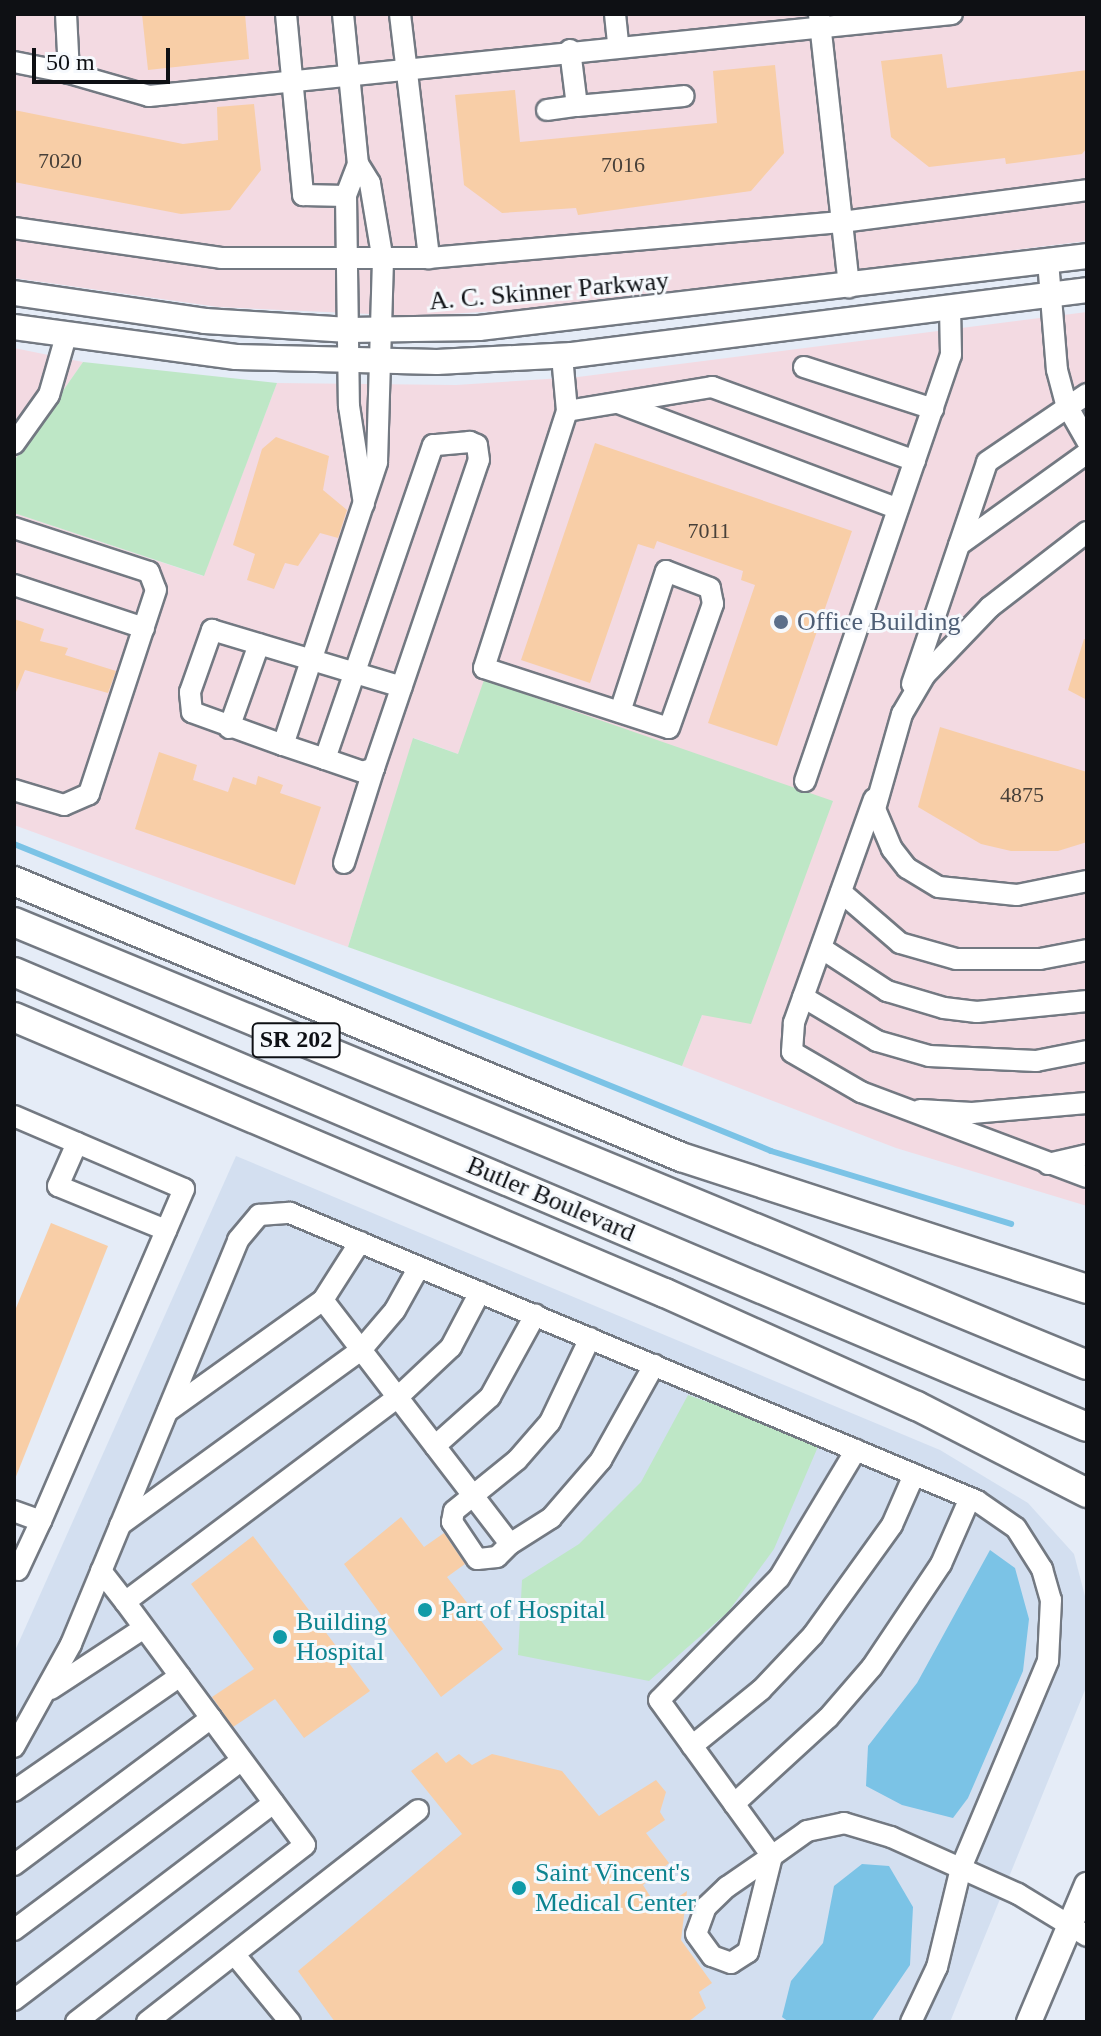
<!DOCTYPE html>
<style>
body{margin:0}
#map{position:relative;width:1101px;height:2036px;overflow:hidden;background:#e5ecf7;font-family:"Times New Roman",serif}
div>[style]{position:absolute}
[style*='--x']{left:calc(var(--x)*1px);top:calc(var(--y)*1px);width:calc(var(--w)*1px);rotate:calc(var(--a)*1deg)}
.commercial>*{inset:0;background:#f3dae2}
.built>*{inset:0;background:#d3dff0}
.green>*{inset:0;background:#bee7c6}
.water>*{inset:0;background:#7bc3e6}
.stream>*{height:6px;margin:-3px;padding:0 3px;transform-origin:3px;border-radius:3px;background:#7bc3e6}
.building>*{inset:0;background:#f8cea7}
.roads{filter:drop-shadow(2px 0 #737982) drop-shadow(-2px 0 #737982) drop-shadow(0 2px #737982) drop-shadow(0 -2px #737982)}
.minor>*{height:20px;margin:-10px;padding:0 10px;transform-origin:10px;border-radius:10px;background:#fff}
.major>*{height:24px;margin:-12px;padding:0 12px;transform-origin:12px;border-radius:12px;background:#fff}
.highway>*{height:28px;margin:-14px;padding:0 14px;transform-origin:14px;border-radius:14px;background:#fff}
.dots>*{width:22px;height:22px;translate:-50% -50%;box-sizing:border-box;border:4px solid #f6f9fd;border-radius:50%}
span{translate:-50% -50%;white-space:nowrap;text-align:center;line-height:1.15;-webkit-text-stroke:6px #f6f9fd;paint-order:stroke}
.number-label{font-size:22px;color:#484039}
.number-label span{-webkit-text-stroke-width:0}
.shield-label span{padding:2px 6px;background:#f6f9fd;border:2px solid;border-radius:6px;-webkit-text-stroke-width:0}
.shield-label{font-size:24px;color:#0e1014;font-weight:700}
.street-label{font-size:26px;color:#0e1014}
.service-label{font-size:26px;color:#4e5e75}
.left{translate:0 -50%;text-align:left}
.culture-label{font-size:26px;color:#0d838f}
.frame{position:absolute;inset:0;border:16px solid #0e1014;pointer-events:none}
.scale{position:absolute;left:32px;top:48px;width:138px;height:36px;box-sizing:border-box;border:4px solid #0e1014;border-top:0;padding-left:10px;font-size:24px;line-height:28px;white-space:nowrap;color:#0e1014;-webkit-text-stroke:6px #f6f9fd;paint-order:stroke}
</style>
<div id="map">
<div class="commercial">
<div style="clip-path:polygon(14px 14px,1087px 14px,1087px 241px,548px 308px,414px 316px,218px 307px,14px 278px)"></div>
<div style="clip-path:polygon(1087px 312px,1087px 1206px,896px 1148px,682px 1066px,702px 1015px,458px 754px,414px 738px,348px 947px,14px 825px,14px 513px,203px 576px,277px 383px,456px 385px,578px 377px)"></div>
<div style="clip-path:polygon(14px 348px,83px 362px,14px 461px)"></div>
</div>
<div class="built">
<div style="clip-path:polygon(236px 1156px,940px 1450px,1028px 1503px,1074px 1554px,1087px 1604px,1087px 1685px,950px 2022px,14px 2022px,14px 1653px)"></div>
</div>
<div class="green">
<div style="clip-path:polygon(83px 362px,277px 383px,204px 576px,14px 513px,14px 461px)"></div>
<div style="clip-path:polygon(484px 680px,833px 801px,751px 1024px,702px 1015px,682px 1066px,348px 947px,413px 738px,458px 754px)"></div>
<div style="clip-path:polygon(688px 1395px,820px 1442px,774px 1549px,728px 1612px,649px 1681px,518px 1655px,522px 1580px,579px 1544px,641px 1482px)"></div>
</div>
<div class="water">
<div style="clip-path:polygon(990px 1550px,1015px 1568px,1029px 1619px,1023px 1671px,968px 1798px,953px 1818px,902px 1805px,866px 1786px,868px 1746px,917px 1683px)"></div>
<div style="clip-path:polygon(862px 1864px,889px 1866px,913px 1907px,910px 1965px,871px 2022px,789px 2022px,782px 2017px,791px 1981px,823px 1943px,834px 1886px)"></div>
</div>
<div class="stream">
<div style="--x:14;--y:844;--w:817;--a:22.07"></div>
<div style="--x:771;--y:1151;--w:251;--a:16.9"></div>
</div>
<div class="building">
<div style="clip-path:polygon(142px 14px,245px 14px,249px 59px,148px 70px)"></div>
<div style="clip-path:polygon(942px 54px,947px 88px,1087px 70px,1087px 148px,1082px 154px,1006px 164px,1005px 158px,929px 167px,891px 137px,881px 61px)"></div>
<div style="clip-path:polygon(775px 65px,784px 153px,751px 191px,578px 215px,576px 208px,502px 213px,464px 185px,455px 95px,515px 90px,520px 142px,717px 123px,713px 71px)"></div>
<div style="clip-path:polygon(254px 104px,261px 170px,230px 210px,181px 214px,14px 182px,14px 110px,183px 144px,218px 140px,217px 107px)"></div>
<div style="clip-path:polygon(276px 437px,329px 456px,323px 490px,347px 510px,338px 538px,320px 533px,298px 566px,285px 563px,274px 589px,247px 580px,255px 554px,233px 545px,262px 449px)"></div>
<div style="clip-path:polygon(595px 443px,852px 531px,777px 746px,708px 723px,755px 585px,741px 580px,743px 571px,657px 541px,654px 549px,638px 544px,590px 683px,521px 660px)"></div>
<div style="clip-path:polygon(14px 619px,44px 629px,40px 641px,68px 648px,65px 655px,116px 671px,108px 693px,25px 670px,14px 697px)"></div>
<div style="clip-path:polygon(1084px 639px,1087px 640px,1087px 700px,1068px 690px)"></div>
<div style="clip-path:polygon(940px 727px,1087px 772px,1087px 842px,1058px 851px,1011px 851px,981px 844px,918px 807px)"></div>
<div style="clip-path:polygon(159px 752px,197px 765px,193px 780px,228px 792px,233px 777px,256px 785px,258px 776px,283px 785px,280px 793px,321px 807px,295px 885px,135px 829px)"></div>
<div style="clip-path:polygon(51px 1223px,108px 1246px,15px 1479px,14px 1313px)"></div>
<div style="clip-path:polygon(401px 1517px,424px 1547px,444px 1533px,465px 1564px,447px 1577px,503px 1649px,441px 1697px,344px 1564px)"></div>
<div style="clip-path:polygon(253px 1536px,370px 1691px,304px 1738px,275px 1699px,233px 1727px,212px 1697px,254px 1669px,191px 1584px)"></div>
<div style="clip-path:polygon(437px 1752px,446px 1763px,459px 1754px,472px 1765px,492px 1754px,562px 1771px,599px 1816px,656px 1780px,666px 1792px,660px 1812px,665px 1820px,646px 1833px,669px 1863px,643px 1885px,659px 1910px,687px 1891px,681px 1940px,712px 1983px,699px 1992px,706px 2008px,688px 2022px,335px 2022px,298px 1971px,462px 1834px,411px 1771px)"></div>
</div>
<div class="roads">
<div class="minor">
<div style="--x:286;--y:14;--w:182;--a:84.6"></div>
<div style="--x:303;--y:195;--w:43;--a:1.3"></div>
<div style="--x:343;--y:14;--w:151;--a:84.3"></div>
<div style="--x:358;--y:164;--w:34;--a:111"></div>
<div style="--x:346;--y:196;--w:210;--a:89.2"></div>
<div style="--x:349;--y:406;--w:99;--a:81.3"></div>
<div style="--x:400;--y:14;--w:246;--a:83.2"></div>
<div style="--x:429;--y:258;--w:415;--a:-5"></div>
<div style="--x:842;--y:222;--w:247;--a:-7.4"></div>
<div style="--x:615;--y:14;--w:30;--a:84"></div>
<div style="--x:819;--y:14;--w:275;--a:83.7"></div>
<div style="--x:570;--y:50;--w:56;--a:82.9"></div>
<div style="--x:577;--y:106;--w:107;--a:-5.3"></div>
<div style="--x:14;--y:62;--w:56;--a:11.3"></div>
<div style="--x:69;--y:73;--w:59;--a:-92.9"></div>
<div style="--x:69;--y:73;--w:83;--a:16"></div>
<div style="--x:149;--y:96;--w:807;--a:-5.83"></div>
<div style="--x:547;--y:110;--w:30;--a:-8"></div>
<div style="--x:14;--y:228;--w:209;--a:8.2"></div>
<div style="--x:221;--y:258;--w:208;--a:0"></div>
<div style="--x:1048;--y:261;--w:109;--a:85.3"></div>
<div style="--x:1057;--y:370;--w:35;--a:75"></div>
<div style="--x:1066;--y:404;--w:43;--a:60.4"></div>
<div style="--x:562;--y:356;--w:55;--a:84.8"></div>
<div style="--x:567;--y:411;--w:270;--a:107.9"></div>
<div style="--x:484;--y:668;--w:194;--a:18"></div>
<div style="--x:669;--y:728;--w:132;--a:-70.5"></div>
<div style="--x:713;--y:604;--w:16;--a:-101"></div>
<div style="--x:710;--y:588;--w:47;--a:-158.9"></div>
<div style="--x:666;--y:571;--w:148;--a:108.1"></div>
<div style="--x:804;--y:367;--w:136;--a:18"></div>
<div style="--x:618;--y:403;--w:299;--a:20.7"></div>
<div style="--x:567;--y:411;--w:147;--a:-9.4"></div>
<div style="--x:712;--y:387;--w:216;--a:20"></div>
<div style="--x:14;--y:444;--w:60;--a:-54.5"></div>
<div style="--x:49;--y:395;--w:61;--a:-73.9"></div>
<div style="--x:14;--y:528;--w:142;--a:18.1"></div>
<div style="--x:149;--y:572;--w:19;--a:69"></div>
<div style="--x:156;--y:590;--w:215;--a:108.2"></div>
<div style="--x:89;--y:794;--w:27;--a:156"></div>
<div style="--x:64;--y:805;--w:52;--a:-163.3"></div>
<div style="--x:1087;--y:532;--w:123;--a:142.3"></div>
<div style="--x:990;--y:607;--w:94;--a:133.7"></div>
<div style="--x:925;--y:675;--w:45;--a:120.5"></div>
<div style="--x:902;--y:714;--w:99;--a:105.9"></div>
<div style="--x:875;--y:809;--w:43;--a:67"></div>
<div style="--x:892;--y:849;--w:24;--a:52"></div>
<div style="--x:907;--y:868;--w:37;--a:31"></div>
<div style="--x:939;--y:887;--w:78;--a:5.9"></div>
<div style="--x:1017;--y:895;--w:71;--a:-11.3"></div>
<div style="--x:959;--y:545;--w:158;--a:-35.7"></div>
<div style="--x:14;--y:585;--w:137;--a:18.3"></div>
<div style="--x:912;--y:684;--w:234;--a:-71.3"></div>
<div style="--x:987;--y:462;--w:121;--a:-34.2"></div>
<div style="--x:229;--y:728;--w:89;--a:-70.3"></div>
<div style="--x:283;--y:745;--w:97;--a:-160.1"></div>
<div style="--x:192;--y:712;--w:20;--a:-96"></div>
<div style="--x:190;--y:692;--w:66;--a:-70.5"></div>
<div style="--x:212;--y:630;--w:198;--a:16.7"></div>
<div style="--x:325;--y:759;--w:40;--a:18.9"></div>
<div style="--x:363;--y:772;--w:12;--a:-20"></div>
<div style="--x:374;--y:768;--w:325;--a:-71.2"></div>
<div style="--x:479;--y:460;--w:15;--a:-98"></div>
<div style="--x:477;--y:445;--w:8;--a:-157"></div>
<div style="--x:470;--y:442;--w:37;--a:175"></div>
<div style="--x:433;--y:445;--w:332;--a:109"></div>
<div style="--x:325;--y:759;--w:44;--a:-161.6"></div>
<div style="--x:283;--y:745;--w:298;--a:-71.6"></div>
<div style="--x:377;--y:462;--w:201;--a:-88.3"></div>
<div style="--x:383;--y:261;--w:79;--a:-99.5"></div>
<div style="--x:370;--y:183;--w:22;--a:-122"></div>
<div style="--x:805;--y:781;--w:450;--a:-71.1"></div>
<div style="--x:951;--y:355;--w:47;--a:-91.2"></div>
<div style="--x:874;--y:799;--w:238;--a:109.7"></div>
<div style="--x:794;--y:1023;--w:29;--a:94"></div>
<div style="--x:792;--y:1052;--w:80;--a:30.1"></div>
<div style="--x:861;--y:1092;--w:241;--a:20.6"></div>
<div style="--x:344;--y:863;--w:100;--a:-72.5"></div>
<div style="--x:841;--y:892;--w:78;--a:40.8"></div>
<div style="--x:900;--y:943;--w:58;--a:15.9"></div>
<div style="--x:956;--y:959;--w:84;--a:0"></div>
<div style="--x:1040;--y:959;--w:48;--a:-10.8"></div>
<div style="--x:821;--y:948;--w:79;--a:33.1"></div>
<div style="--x:887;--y:991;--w:59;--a:16.6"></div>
<div style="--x:944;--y:1008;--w:33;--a:7"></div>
<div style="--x:977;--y:1012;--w:111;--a:-5.7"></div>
<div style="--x:803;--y:997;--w:86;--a:30.7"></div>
<div style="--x:877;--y:1041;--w:54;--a:16.1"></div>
<div style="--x:929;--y:1056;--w:107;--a:2.7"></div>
<div style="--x:1036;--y:1061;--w:52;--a:-11.1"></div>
<div style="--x:920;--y:1110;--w:52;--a:3.3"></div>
<div style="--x:972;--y:1113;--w:115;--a:-5"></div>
<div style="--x:14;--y:1116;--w:185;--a:23.2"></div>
<div style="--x:184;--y:1189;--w:361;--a:113.3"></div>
<div style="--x:41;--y:1521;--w:29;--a:-160"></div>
<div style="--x:77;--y:1143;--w:47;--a:113.8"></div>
<div style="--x:58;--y:1186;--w:117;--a:22.2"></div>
<div style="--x:1048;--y:1164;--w:40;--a:-13"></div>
<div style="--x:323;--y:1300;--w:307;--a:52.5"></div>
<div style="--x:510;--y:1544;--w:49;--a:-32.4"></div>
<div style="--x:551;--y:1518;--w:77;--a:-49.2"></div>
<div style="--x:601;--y:1460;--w:109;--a:-60.8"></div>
<div style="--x:168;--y:1411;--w:191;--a:-35.6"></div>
<div style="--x:323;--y:1300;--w:69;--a:-57.5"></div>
<div style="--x:435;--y:1446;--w:74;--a:-41.7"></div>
<div style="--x:490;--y:1397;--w:94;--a:-61.2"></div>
<div style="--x:856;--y:1450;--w:149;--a:121"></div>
<div style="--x:779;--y:1578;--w:171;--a:134.5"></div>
<div style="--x:659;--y:1700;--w:193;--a:54.1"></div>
<div style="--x:772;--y:1856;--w:99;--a:104"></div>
<div style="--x:748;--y:1952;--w:20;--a:147"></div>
<div style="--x:731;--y:1963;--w:20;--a:-160"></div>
<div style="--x:712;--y:1956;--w:27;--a:-126"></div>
<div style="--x:696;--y:1934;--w:29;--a:-70"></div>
<div style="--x:706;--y:1907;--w:29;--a:-44"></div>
<div style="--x:727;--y:1887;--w:55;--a:-34.6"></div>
<div style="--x:772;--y:1856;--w:43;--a:-35.5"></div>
<div style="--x:807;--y:1831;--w:38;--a:-12"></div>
<div style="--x:844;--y:1823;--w:49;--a:16.6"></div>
<div style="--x:891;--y:1837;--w:139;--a:24.2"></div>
<div style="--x:1018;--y:1894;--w:81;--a:31.3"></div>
<div style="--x:120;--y:1525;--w:298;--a:-36"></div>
<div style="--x:361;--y:1350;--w:52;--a:-49.6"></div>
<div style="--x:395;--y:1310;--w:49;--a:-60.8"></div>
<div style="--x:510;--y:1544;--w:18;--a:135"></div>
<div style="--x:497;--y:1557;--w:20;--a:174"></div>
<div style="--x:477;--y:1559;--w:45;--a:-124"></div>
<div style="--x:452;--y:1522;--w:11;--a:-80"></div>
<div style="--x:454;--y:1511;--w:81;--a:-39"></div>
<div style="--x:517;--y:1460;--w:50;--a:-49"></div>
<div style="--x:550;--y:1422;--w:93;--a:-64.5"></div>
<div style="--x:18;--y:1570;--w:54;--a:-64.9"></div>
<div style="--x:101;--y:1571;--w:39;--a:52"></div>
<div style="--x:125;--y:1602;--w:341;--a:-36.9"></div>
<div style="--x:398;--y:1397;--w:73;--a:-43.3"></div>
<div style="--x:451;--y:1347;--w:62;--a:-62.2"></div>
<div style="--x:51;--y:1689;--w:111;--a:-33.3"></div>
<div style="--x:692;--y:1746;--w:89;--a:-39.1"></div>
<div style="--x:761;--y:1690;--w:76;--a:-46.6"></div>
<div style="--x:813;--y:1635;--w:135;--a:-54.3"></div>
<div style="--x:892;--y:1525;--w:55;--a:-66.3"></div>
<div style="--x:14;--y:1747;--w:118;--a:-61"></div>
<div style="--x:71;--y:1644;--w:437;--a:-67.5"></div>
<div style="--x:238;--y:1240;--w:33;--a:-50"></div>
<div style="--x:259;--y:1215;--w:31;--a:-4"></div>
<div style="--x:290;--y:1213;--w:745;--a:22.74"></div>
<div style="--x:977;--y:1501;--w:47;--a:34.7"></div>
<div style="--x:1016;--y:1528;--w:49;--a:57.6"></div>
<div style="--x:1042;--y:1569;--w:32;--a:74"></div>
<div style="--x:1051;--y:1600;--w:61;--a:92.8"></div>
<div style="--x:1048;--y:1661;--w:225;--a:112.8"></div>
<div style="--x:961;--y:1868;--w:102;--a:103.6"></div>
<div style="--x:937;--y:1967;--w:61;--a:115.3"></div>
<div style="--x:14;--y:1791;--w:202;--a:-34.7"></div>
<div style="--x:734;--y:1804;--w:127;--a:-42.5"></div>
<div style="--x:828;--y:1718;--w:67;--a:-49.2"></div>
<div style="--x:872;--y:1667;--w:124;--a:-56.2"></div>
<div style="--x:941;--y:1564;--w:72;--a:-66.3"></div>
<div style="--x:14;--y:1865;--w:246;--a:-36.7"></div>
<div style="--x:14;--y:1930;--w:284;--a:-36.7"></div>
<div style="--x:235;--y:1955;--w:87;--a:50.6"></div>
<div style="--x:14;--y:2000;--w:326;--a:-37.2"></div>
<div style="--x:76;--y:2022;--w:289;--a:-37.7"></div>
<div style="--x:305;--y:1845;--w:302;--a:-126.5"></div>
<div style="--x:147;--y:2022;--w:344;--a:-38"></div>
</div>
<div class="major">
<div style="--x:14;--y:293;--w:193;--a:8.3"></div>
<div style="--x:205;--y:321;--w:144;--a:3.6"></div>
<div style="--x:349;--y:330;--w:130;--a:-0.9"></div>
<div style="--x:479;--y:328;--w:612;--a:-6.75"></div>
<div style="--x:14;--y:327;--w:224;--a:7.7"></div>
<div style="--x:236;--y:357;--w:201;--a:1.4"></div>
<div style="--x:437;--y:362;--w:135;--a:-3"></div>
<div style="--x:572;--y:355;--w:519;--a:-7.19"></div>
<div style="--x:1029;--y:2022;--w:149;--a:-67.1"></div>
</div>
<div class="highway">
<div style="--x:14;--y:881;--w:722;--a:22.48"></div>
<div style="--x:681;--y:1157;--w:427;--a:18"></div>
<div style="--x:14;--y:922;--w:1161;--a:22.43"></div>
<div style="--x:14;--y:972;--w:1165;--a:22.98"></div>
<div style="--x:14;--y:1017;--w:707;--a:22.98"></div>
<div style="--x:665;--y:1293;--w:276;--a:24.2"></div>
<div style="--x:917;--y:1406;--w:191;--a:27.1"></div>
</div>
</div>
<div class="dots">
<div style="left:781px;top:622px;background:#5c6f8a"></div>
<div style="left:425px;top:1610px;background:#0f9aa8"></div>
<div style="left:280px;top:1637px;background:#0f9aa8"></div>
<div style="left:519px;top:1888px;background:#0f9aa8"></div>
</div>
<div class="number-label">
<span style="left:60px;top:161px">7020</span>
<span style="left:623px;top:165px">7016</span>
<span style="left:709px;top:531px">7011</span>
<span style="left:1022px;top:795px">4875</span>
</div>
<div class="shield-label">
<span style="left:296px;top:1040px">SR 202</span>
</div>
<div class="street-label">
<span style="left:549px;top:291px;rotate:-5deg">A. C. Skinner Parkway</span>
<span style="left:551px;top:1199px;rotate:23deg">Butler Boulevard</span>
</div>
<div class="service-label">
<span class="left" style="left:797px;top:622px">Office Building</span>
</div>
<div class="culture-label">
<span class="left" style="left:441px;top:1610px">Part of Hospital</span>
<span class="left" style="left:296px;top:1637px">Building<br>Hospital</span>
<span class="left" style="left:535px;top:1888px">Saint Vincent's<br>Medical Center</span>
</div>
<div class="frame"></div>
<div class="scale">50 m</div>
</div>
